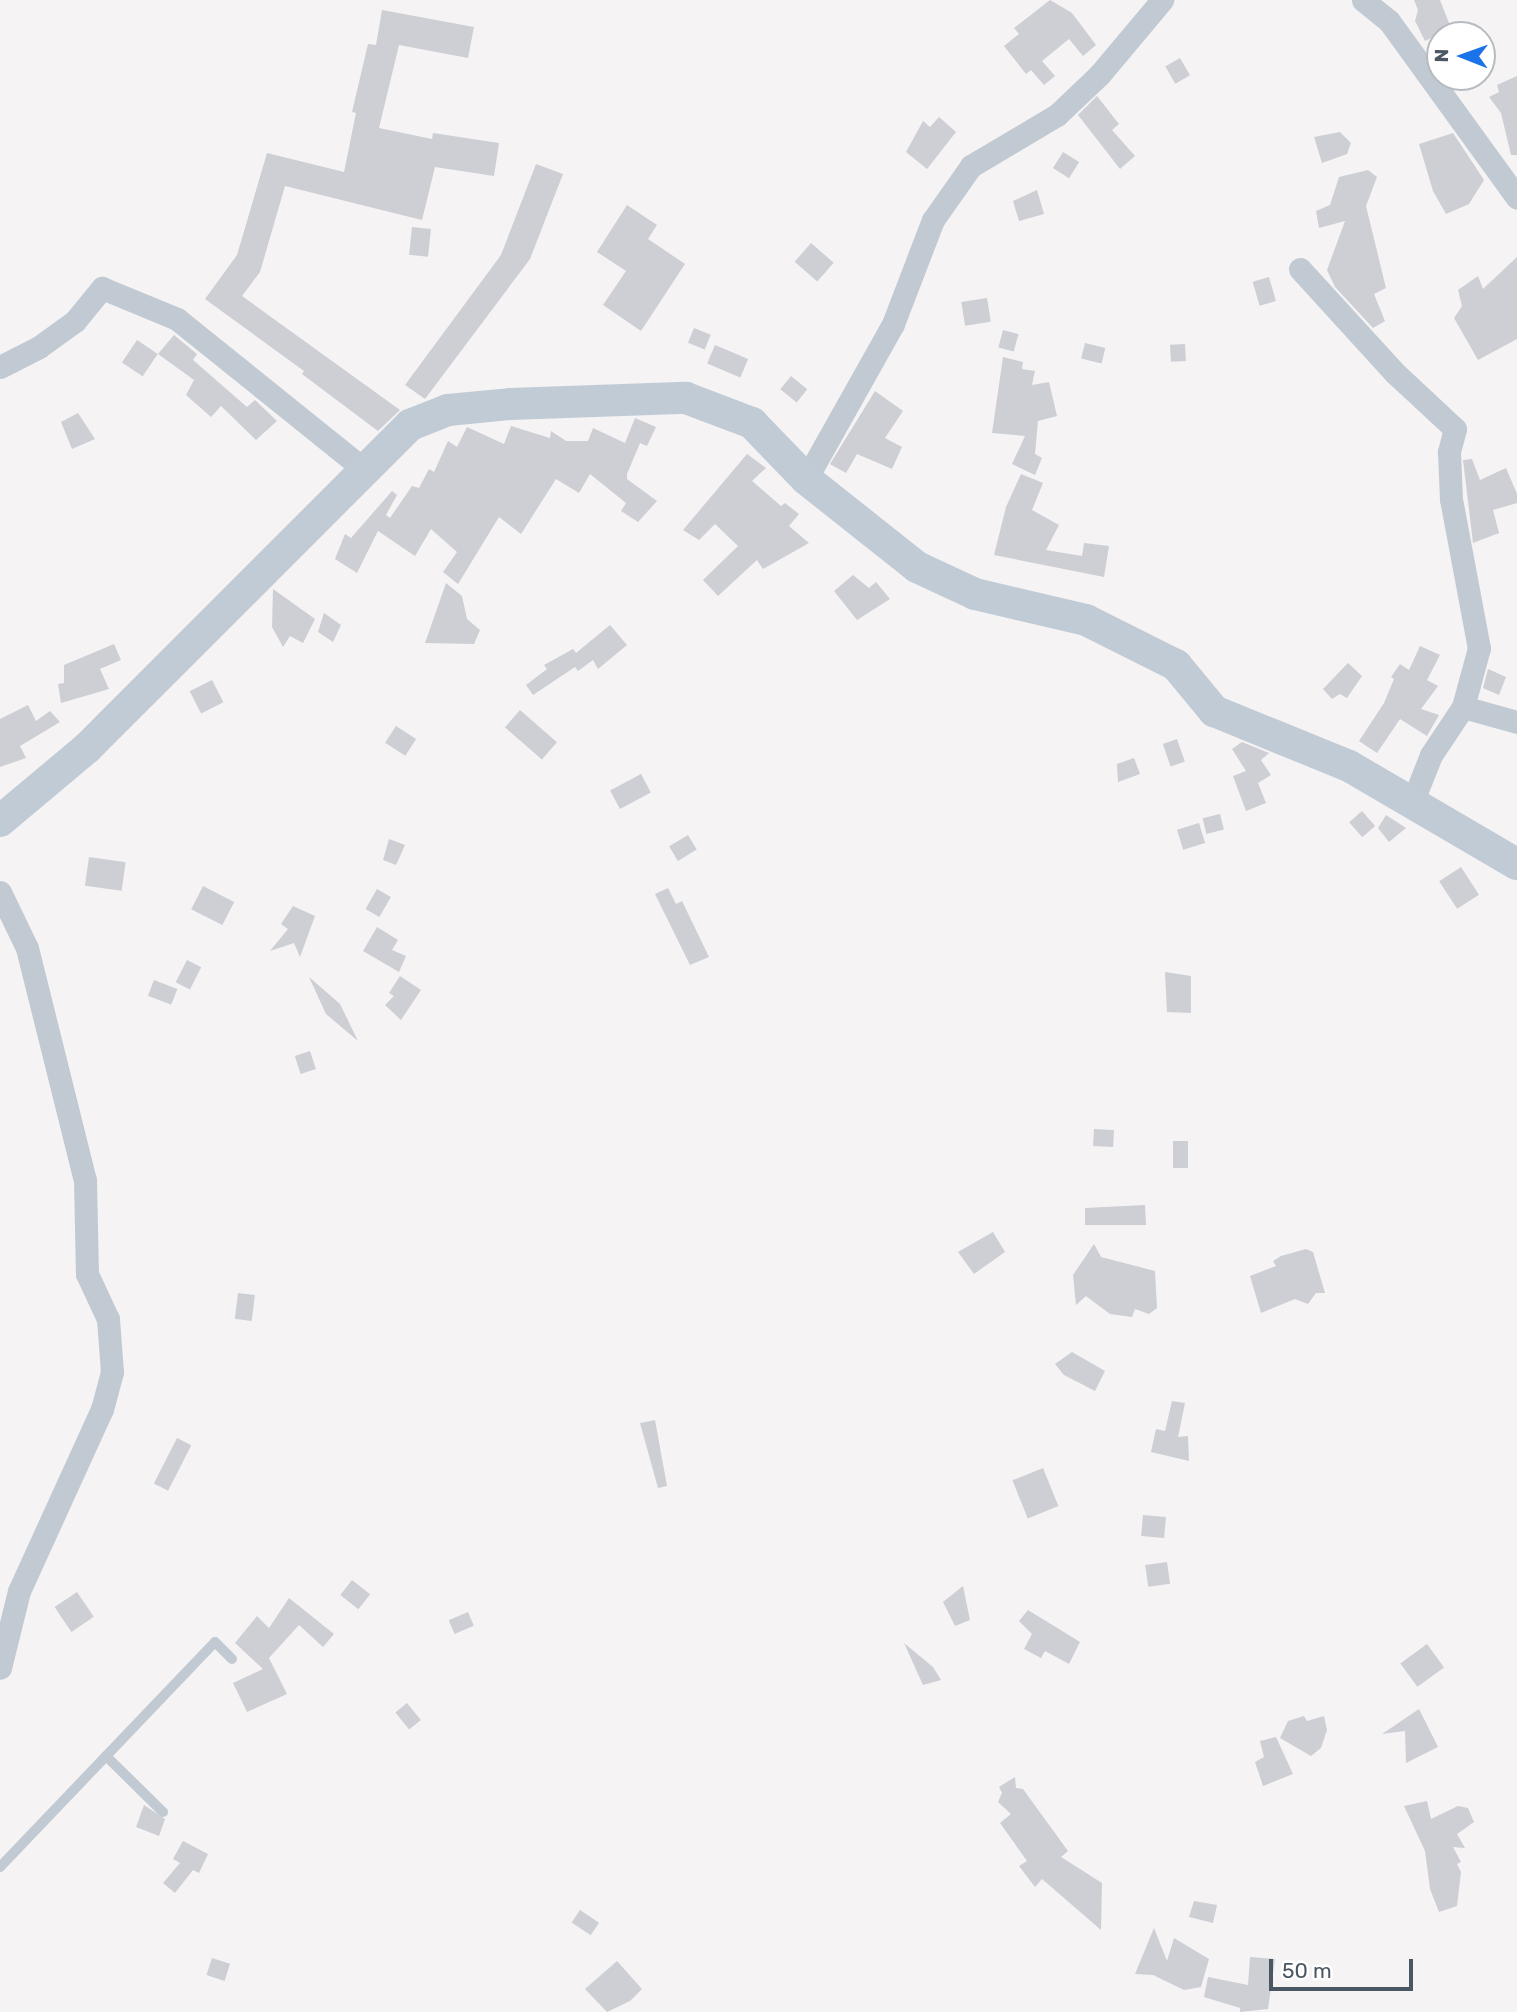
<!DOCTYPE html>
<style>
body{margin:0}
#map{position:relative;width:1517px;height:2012px;overflow:hidden;background:#f5f3f3;font-family:Rubik,sans-serif}
div>[style]{position:absolute}
[style*='--x']{left:calc(var(--x)*1px);top:calc(var(--y)*1px);width:calc(var(--w)*1px);rotate:calc(var(--a)*1deg)}
.building>*{inset:0;background:#cdcfd5;transform-origin:0 0}
.lane>*{height:10px;margin:-5px;padding:0 5px;transform-origin:5px;border-radius:5px;background:#c1cad2}
.street>*{height:23px;margin:-11.5px;padding:0 11.5px;transform-origin:11.5px;border-radius:11.5px;background:#c1cad2}
.secondary>*{height:32px;margin:-16px;padding:0 16px;transform-origin:16px;border-radius:16px;background:#c1cbd6}
span{translate:-50% -50%;white-space:nowrap;text-align:center;line-height:1.15;-webkit-text-stroke:7px #fff;paint-order:stroke}
.north{position:absolute;left:1426px;top:21px;width:70px;height:70px;box-sizing:border-box;background:#fff;border:2px solid #b7bbc0;border-radius:50%;rotate:271deg;font-size:19px;font-weight:700;line-height:28px;text-align:center;color:#4a5661}
.north::after{content:'';display:block;margin:auto;width:24px;height:32px;background:#1a73e8;clip-path:polygon(50% 0,100% 100%,50% 72%,0 100%)}
.scale{position:absolute;left:1269px;top:1959px;width:144px;height:32px;box-sizing:border-box;border:4px solid #4a5661;border-top:0;padding-left:9px;font-size:21px;line-height:24px;white-space:nowrap;color:#4a5661;-webkit-text-stroke:5px #fff;paint-order:stroke}
</style>
<div id="map">
<div class="building">
<div style="clip-path:polygon(1050px 0,1072px 13px,1096px 45px,1083px 56px,1069px 39px,1042px 61px,1055px 76px,1044px 85px,1031px 70px,1026px 74px,1004px 46px,1019px 34px,1014px 28px)"></div>
<div style="clip-path:polygon(1414px 0,1440px 0,1451px 28px,1425px 41px,1415px 21px,1418px 10px)"></div>
<div style="clip-path:polygon(382px 10px,474px 27px,468px 58px,399px 45px,379px 128px,432px 139px,433px 133px,499px 143px,494px 176px,435px 167px,422px 220px,285px 186px,260px 272px,242px 296px,400px 410px,378px 431px,302px 374px,304px 371px,205px 299px,237px 255px,267px 153px,344px 172px,356px 113px,352px 112px,368px 44px,376px 45px)"></div>
<div style="left:1180px;top:58px;width:20px;height:17px;rotate:60deg"></div>
<div style="clip-path:polygon(1517px 76px,1517px 155px,1511px 155px,1501px 113px,1489px 97px,1499px 92px,1497px 85px)"></div>
<div style="clip-path:polygon(1097px 96px,1119px 124px,1112px 130px,1135px 156px,1120px 169px,1078px 115px)"></div>
<div style="clip-path:polygon(939px 117px,956px 132px,927px 169px,906px 152px,923px 121px,930px 127px)"></div>
<div style="clip-path:polygon(1340px 132px,1351px 143px,1347px 154px,1322px 163px,1314px 137px)"></div>
<div style="clip-path:polygon(1453px 133px,1484px 180px,1469px 204px,1446px 214px,1433px 191px,1419px 144px)"></div>
<div style="left:1063px;top:152px;width:19px;height:19px;rotate:32deg"></div>
<div style="clip-path:polygon(536px 164px,563px 174px,530px 259px,425px 399px,405px 385px,501px 255px)"></div>
<div style="clip-path:polygon(1368px 170px,1377px 177px,1366px 206px,1386px 288px,1374px 294px,1385px 321px,1373px 328px,1335px 287px,1327px 270px,1345px 221px,1319px 228px,1316px 211px,1330px 205px,1339px 177px)"></div>
<div style="clip-path:polygon(1037px 190px,1044px 214px,1019px 221px,1013px 201px)"></div>
<div style="clip-path:polygon(627px 205px,657px 225px,648px 239px,685px 264px,641px 331px,603px 305px,626px 271px,597px 252px)"></div>
<div style="left:412px;top:227px;width:19px;height:28px;rotate:6deg"></div>
<div style="left:811px;top:243px;width:30px;height:25px;rotate:41deg"></div>
<div style="clip-path:polygon(1517px 257px,1517px 339px,1478px 360px,1454px 318px,1462px 306px,1458px 290px,1478px 276px,1483px 289px)"></div>
<div style="left:1269px;top:277px;width:25px;height:17px;rotate:74deg"></div>
<div style="left:987px;top:298px;width:24px;height:26px;rotate:81deg"></div>
<div style="left:694px;top:328px;width:18px;height:16px;rotate:22deg"></div>
<div style="left:1003px;top:330px;width:16px;height:18px;rotate:15deg"></div>
<div style="clip-path:polygon(174px 335px,197px 354px,193px 360px,247px 407px,255px 400px,277px 421px,256px 440px,221px 406px,211px 417px,186px 395px,194px 380px,158px 354px)"></div>
<div style="left:137px;top:340px;width:25px;height:27px;rotate:34deg"></div>
<div style="left:1085px;top:343px;width:21px;height:16px;rotate:14deg"></div>
<div style="left:1185px;top:344px;width:17px;height:15px;rotate:87deg"></div>
<div style="left:715px;top:345px;width:36px;height:20px;rotate:23deg"></div>
<div style="clip-path:polygon(1003px 357px,1023px 362px,1022px 369px,1035px 371px,1032px 385px,1049px 382px,1057px 416px,1038px 421px,1035px 454px,1042px 458px,1035px 475px,1012px 464px,1025px 436px,992px 433px)"></div>
<div style="left:791px;top:376px;width:21px;height:17px;rotate:39deg"></div>
<div style="clip-path:polygon(875px 391px,903px 411px,885px 438px,902px 447px,892px 469px,857px 454px,846px 473px,830px 464px)"></div>
<div style="clip-path:polygon(78px 413px,95px 439px,72px 449px,61px 422px)"></div>
<div style="clip-path:polygon(635px 418px,656px 427px,647px 446px,640px 443px,627px 474px,627px 479px,657px 501px,638px 522px,621px 511px,626px 503px,590px 474px,579px 493px,556px 479px,521px 534px,499px 517px,458px 584px,443px 572px,457px 552px,431px 529px,415px 556px,378px 531px,357px 573px,335px 559px,345px 534px,351px 538px,392px 491px,397px 495px,386px 515px,390px 518px,412px 486px,419px 488px,429px 469px,434px 472px,448px 441px,457px 447px,467px 427px,504px 444px,511px 426px,550px 438px,551px 431px,566px 441px,588px 441px,593px 428px,625px 443px)"></div>
<div style="clip-path:polygon(747px 454px,766px 468px,752px 481px,781px 506px,785px 503px,799px 514px,789px 526px,809px 543px,763px 569px,757px 560px,718px 596px,703px 580px,738px 546px,715px 524px,699px 540px,683px 530px)"></div>
<div style="clip-path:polygon(1472px 459px,1480px 480px,1506px 468px,1517px 494px,1517px 503px,1493px 510px,1499px 533px,1473px 543px,1463px 460px)"></div>
<div style="clip-path:polygon(1021px 474px,1043px 483px,1032px 510px,1059px 525px,1046px 550px,1082px 556px,1084px 543px,1109px 546px,1104px 577px,994px 555px,1006px 507px)"></div>
<div style="clip-path:polygon(853px 575px,869px 588px,876px 582px,890px 599px,857px 620px,834px 591px)"></div>
<div style="clip-path:polygon(446px 583px,462px 596px,467px 619px,480px 630px,474px 644px,425px 643px)"></div>
<div style="clip-path:polygon(273px 589px,315px 619px,303px 643px,290px 636px,283px 647px,272px 627px)"></div>
<div style="clip-path:polygon(324px 613px,341px 625px,333px 642px,318px 632px)"></div>
<div style="clip-path:polygon(610px 625px,627px 645px,598px 669px,593px 660px,578px 671px,575px 667px,533px 695px,526px 685px,547px 669px,544px 665px,573px 649px,576px 653px)"></div>
<div style="clip-path:polygon(114px 644px,121px 660px,100px 669px,109px 689px,61px 703px,58px 684px,64px 683px,64px 665px)"></div>
<div style="clip-path:polygon(1420px 646px,1440px 655px,1427px 680px,1438px 686px,1421px 709px,1439px 715px,1427px 736px,1400px 719px,1377px 753px,1359px 741px,1384px 703px,1394px 679px,1391px 677px,1400px 664px,1409px 670px)"></div>
<div style="clip-path:polygon(1348px 663px,1362px 676px,1347px 698px,1340px 694px,1332px 699px,1323px 689px)"></div>
<div style="clip-path:polygon(1488px 669px,1506px 677px,1499px 695px,1483px 688px)"></div>
<div style="left:212px;top:680px;width:25px;height:25px;rotate:63deg"></div>
<div style="clip-path:polygon(28px 705px,36px 721px,50px 711px,60px 722px,20px 746px,26px 758px,0 767px,0 719px)"></div>
<div style="left:520px;top:710px;width:49px;height:23px;rotate:41deg"></div>
<div style="left:396px;top:726px;width:24px;height:20px;rotate:33deg"></div>
<div style="left:1177px;top:739px;width:24px;height:15px;rotate:71deg"></div>
<div style="clip-path:polygon(1242px 742px,1269px 753px,1261px 760px,1271px 775px,1258px 783px,1266px 803px,1246px 811px,1233px 776px,1246px 771px,1232px 749px)"></div>
<div style="clip-path:polygon(1134px 758px,1140px 774px,1118px 782px,1117px 764px)"></div>
<div style="left:641px;top:774px;width:21px;height:35px;rotate:62deg"></div>
<div style="left:1362px;top:811px;width:20px;height:17px;rotate:49deg"></div>
<div style="left:1220px;top:814px;width:16px;height:18px;rotate:76deg"></div>
<div style="clip-path:polygon(1386px 815px,1406px 828px,1389px 842px,1378px 828px)"></div>
<div style="left:1199px;top:823px;width:21px;height:23px;rotate:73deg"></div>
<div style="left:688px;top:835px;width:17px;height:22px;rotate:59deg"></div>
<div style="clip-path:polygon(389px 839px,405px 845px,396px 865px,383px 860px)"></div>
<div style="left:89px;top:857px;width:37px;height:29px;rotate:8deg"></div>
<div style="left:1461px;top:867px;width:33px;height:26px;rotate:57deg"></div>
<div style="left:203px;top:886px;width:35px;height:26px;rotate:27deg"></div>
<div style="clip-path:polygon(668px 888px,676px 904px,682px 901px,709px 957px,690px 965px,655px 894px)"></div>
<div style="left:377px;top:889px;width:16px;height:23px;rotate:30deg"></div>
<div style="clip-path:polygon(293px 906px,315px 916px,300px 957px,294px 943px,270px 951px,288px 929px,281px 924px)"></div>
<div style="clip-path:polygon(377px 927px,398px 940px,392px 950px,406px 956px,399px 972px,363px 951px)"></div>
<div style="left:187px;top:960px;width:16px;height:25px;rotate:27deg"></div>
<div style="clip-path:polygon(1165px 972px,1191px 976px,1191px 1013px,1167px 1012px)"></div>
<div style="clip-path:polygon(400px 976px,421px 990px,401px 1020px,385px 1005px,394px 996px,389px 993px)"></div>
<div style="clip-path:polygon(309px 977px,340px 1004px,358px 1041px,326px 1014px)"></div>
<div style="left:154px;top:980px;width:25px;height:17px;rotate:21deg"></div>
<div style="left:310px;top:1051px;width:19px;height:16px;rotate:72deg"></div>
<div style="left:1094px;top:1129px;width:20px;height:17px;rotate:3deg"></div>
<div style="left:1173px;top:1141px;width:15px;height:27px"></div>
<div style="clip-path:polygon(1145px 1205px,1146px 1225px,1085px 1225px,1085px 1208px)"></div>
<div style="clip-path:polygon(993px 1232px,1005px 1252px,974px 1274px,958px 1252px)"></div>
<div style="clip-path:polygon(1094px 1244px,1101px 1257px,1155px 1271px,1157px 1308px,1149px 1314px,1135px 1309px,1132px 1317px,1110px 1314px,1086px 1296px,1076px 1305px,1073px 1275px)"></div>
<div style="clip-path:polygon(1306px 1249px,1313px 1252px,1325px 1293px,1316px 1293px,1308px 1304px,1295px 1299px,1261px 1313px,1250px 1276px,1276px 1266px,1273px 1261px,1281px 1256px)"></div>
<div style="left:238px;top:1293px;width:17px;height:26px;rotate:7deg"></div>
<div style="clip-path:polygon(1072px 1352px,1105px 1371px,1095px 1391px,1064px 1375px,1055px 1364px)"></div>
<div style="clip-path:polygon(1172px 1401px,1185px 1403px,1178px 1437px,1188px 1436px,1189px 1461px,1151px 1452px,1156px 1429px,1165px 1431px)"></div>
<div style="clip-path:polygon(655px 1420px,667px 1486px,658px 1488px,640px 1423px)"></div>
<div style="left:177px;top:1438px;width:16px;height:51px;rotate:27deg"></div>
<div style="left:1043px;top:1468px;width:41px;height:33px;rotate:68deg"></div>
<div style="left:1143px;top:1515px;width:23px;height:21px;rotate:5deg"></div>
<div style="left:1167px;top:1562px;width:22px;height:22px;rotate:82deg"></div>
<div style="left:352px;top:1580px;width:23px;height:19px;rotate:38deg"></div>
<div style="clip-path:polygon(963px 1586px,970px 1620px,955px 1626px,943px 1602px)"></div>
<div style="left:77px;top:1592px;width:30px;height:27px;rotate:56deg"></div>
<div style="clip-path:polygon(289px 1598px,334px 1634px,323px 1647px,299px 1625px,269px 1658px,287px 1694px,247px 1712px,233px 1683px,263px 1669px,235px 1643px,257px 1616px,269px 1628px)"></div>
<div style="clip-path:polygon(1028px 1610px,1080px 1642px,1069px 1664px,1045px 1651px,1041px 1658px,1024px 1649px,1032px 1634px,1019px 1621px)"></div>
<div style="left:468px;top:1612px;width:15px;height:21px;rotate:67deg"></div>
<div style="clip-path:polygon(904px 1643px,933px 1667px,941px 1680px,923px 1685px)"></div>
<div style="left:1427px;top:1644px;width:29px;height:33px;rotate:54deg"></div>
<div style="left:407px;top:1703px;width:22px;height:15px;rotate:51deg"></div>
<div style="clip-path:polygon(1419px 1709px,1438px 1747px,1406px 1763px,1405px 1731px,1382px 1734px)"></div>
<div style="clip-path:polygon(1304px 1716px,1307px 1721px,1324px 1716px,1327px 1730px,1321px 1748px,1311px 1756px,1280px 1738px,1288px 1721px)"></div>
<div style="clip-path:polygon(1276px 1737px,1293px 1774px,1263px 1786px,1255px 1762px,1264px 1757px,1260px 1741px)"></div>
<div style="clip-path:polygon(1015px 1777px,1016px 1788px,1023px 1789px,1068px 1851px,1061px 1857px,1102px 1883px,1101px 1930px,1042px 1879px,1035px 1887px,1019px 1866px,1027px 1861px,1000px 1823px,1011px 1814px,998px 1802px,1002px 1793px,999px 1787px)"></div>
<div style="clip-path:polygon(1427px 1801px,1431px 1819px,1458px 1806px,1468px 1808px,1474px 1822px,1457px 1834px,1465px 1848px,1453px 1847px,1461px 1862px,1457px 1864px,1461px 1872px,1457px 1906px,1439px 1912px,1430px 1889px,1425px 1851px,1404px 1806px)"></div>
<div style="clip-path:polygon(144px 1805px,165px 1819px,159px 1836px,136px 1827px)"></div>
<div style="clip-path:polygon(183px 1841px,208px 1854px,199px 1873px,193px 1870px,175px 1893px,163px 1883px,180px 1863px,173px 1859px)"></div>
<div style="clip-path:polygon(1194px 1901px,1217px 1905px,1213px 1923px,1189px 1917px)"></div>
<div style="left:580px;top:1910px;width:23px;height:15px;rotate:34deg"></div>
<div style="clip-path:polygon(1154px 1928px,1167px 1961px,1174px 1938px,1209px 1959px,1201px 1987px,1184px 1990px,1153px 1975px,1135px 1974px)"></div>
<div style="clip-path:polygon(1250px 1957px,1275px 1959px,1268px 2009px,1240px 2012px,1240px 2008px,1204px 1997px,1208px 1977px,1248px 1985px)"></div>
<div style="left:212px;top:1958px;width:19px;height:18px;rotate:18deg"></div>
<div style="clip-path:polygon(617px 1961px,642px 1989px,630px 2001px,607px 2012px,585px 1989px)"></div>
</div>
<div class="lane">
<div style="--x:106;--y:1756;--w:80;--a:44.5"></div>
<div style="--x:0;--y:1867;--w:311;--a:-46.3"></div>
<div style="--x:215;--y:1642;--w:24;--a:45"></div>
</div>
<div class="street">
<div style="--x:1363;--y:0;--w:33;--a:39"></div>
<div style="--x:1389;--y:21;--w:218;--a:54.1"></div>
<div style="--x:1300;--y:269;--w:141;--a:47.6"></div>
<div style="--x:1395;--y:373;--w:82;--a:43"></div>
<div style="--x:1455;--y:429;--w:24;--a:105"></div>
<div style="--x:1449;--y:452;--w:47;--a:87.6"></div>
<div style="--x:1451;--y:499;--w:152;--a:79.4"></div>
<div style="--x:1479;--y:648;--w:61;--a:105.2"></div>
<div style="--x:1463;--y:707;--w:58;--a:123.7"></div>
<div style="--x:1431;--y:755;--w:52;--a:111.6"></div>
<div style="--x:0;--y:367;--w:44;--a:-27.1"></div>
<div style="--x:39;--y:347;--w:44;--a:-35.8"></div>
<div style="--x:75;--y:321;--w:43;--a:-50.7"></div>
<div style="--x:102;--y:288;--w:81;--a:22.5"></div>
<div style="--x:177;--y:319;--w:243;--a:38.8"></div>
<div style="--x:806;--y:479;--w:178;--a:-60.7"></div>
<div style="--x:893;--y:324;--w:111;--a:-69"></div>
<div style="--x:933;--y:220;--w:66;--a:-54.9"></div>
<div style="--x:971;--y:166;--w:100;--a:-30.7"></div>
<div style="--x:1057;--y:115;--w:59;--a:-43.6"></div>
<div style="--x:1100;--y:74;--w:97;--a:-50"></div>
<div style="--x:1463;--y:707;--w:56;--a:15.5"></div>
<div style="--x:0;--y:892;--w:62;--a:64.3"></div>
<div style="--x:27;--y:948;--w:239;--a:76"></div>
<div style="--x:85;--y:1180;--w:94;--a:88.8"></div>
<div style="--x:87;--y:1274;--w:50;--a:65"></div>
<div style="--x:108;--y:1319;--w:53;--a:85.7"></div>
<div style="--x:112;--y:1372;--w:38;--a:105"></div>
<div style="--x:102;--y:1409;--w:200;--a:114.5"></div>
<div style="--x:19;--y:1591;--w:79;--a:103.9"></div>
</div>
<div class="secondary">
<div style="--x:0;--y:821;--w:114;--a:-40"></div>
<div style="--x:87;--y:748;--w:457;--a:-45"></div>
<div style="--x:410;--y:425;--w:41;--a:-21.5"></div>
<div style="--x:448;--y:410;--w:62;--a:-5.5"></div>
<div style="--x:510;--y:404;--w:176;--a:-2"></div>
<div style="--x:686;--y:398;--w:71;--a:20.7"></div>
<div style="--x:752;--y:423;--w:78;--a:46"></div>
<div style="--x:806;--y:479;--w:142;--a:38.4"></div>
<div style="--x:917;--y:567;--w:64;--a:25"></div>
<div style="--x:975;--y:594;--w:114;--a:13.2"></div>
<div style="--x:1086;--y:620;--w:101;--a:26.6"></div>
<div style="--x:1176;--y:665;--w:60;--a:50.4"></div>
<div style="--x:1214;--y:711;--w:146;--a:22.2"></div>
<div style="--x:1349;--y:766;--w:194;--a:30.3"></div>
</div>
<div class="north">N</div>
<div class="scale">50 m</div>
</div>
